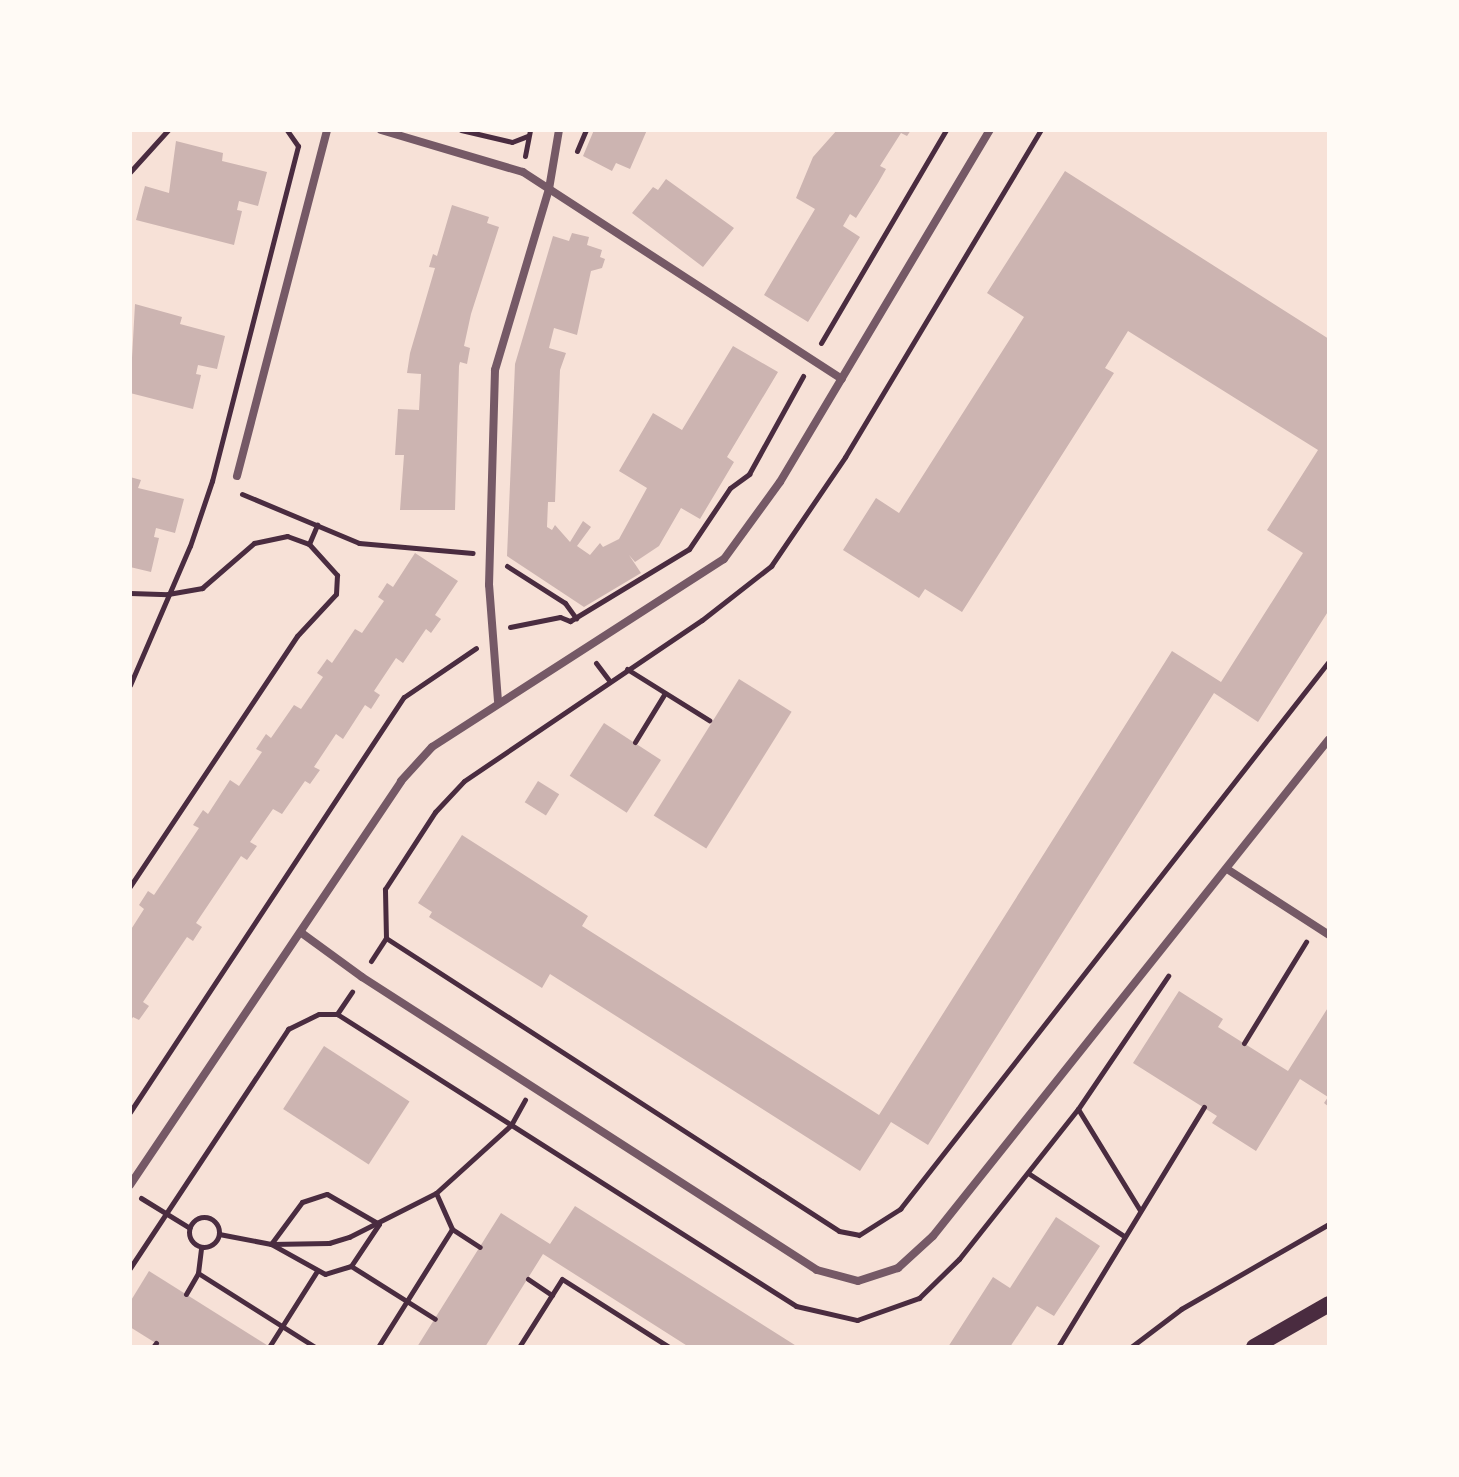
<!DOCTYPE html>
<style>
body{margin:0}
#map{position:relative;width:1459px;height:1477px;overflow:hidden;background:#f7e1d7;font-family:Montserrat,sans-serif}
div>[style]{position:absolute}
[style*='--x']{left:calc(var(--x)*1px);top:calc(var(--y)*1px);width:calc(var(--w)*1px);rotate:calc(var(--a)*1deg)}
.building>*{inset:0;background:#ccb4b1;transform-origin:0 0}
.path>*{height:5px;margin:-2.5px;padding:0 2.5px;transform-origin:2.5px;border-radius:2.5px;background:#4a2c40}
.path>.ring{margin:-2.5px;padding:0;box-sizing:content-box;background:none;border:5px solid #4a2c40;border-radius:50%}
.minor>*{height:8px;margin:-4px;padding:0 4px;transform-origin:4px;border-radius:4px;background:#755966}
.secondary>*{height:16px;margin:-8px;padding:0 8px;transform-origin:8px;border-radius:8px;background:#4a2c40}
span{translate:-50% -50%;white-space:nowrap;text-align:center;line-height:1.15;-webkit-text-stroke:6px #fffaf5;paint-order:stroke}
.frame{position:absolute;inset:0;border:132px solid #fffaf5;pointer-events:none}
</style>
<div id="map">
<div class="building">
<div style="clip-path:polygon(594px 130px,647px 130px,630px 169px,616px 163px,612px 171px,583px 156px)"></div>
<div style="clip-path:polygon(837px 130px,911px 130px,907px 136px,901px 133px,880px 166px,886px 169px,878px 183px,856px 218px,850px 214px,843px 226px,860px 237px,808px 322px,764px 295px,815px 209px,796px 198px,813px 157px)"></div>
<div style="clip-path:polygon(176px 141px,223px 153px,222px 161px,267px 172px,258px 206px,239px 201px,237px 210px,242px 211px,234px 245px,136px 220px,145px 186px,169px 193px)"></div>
<div style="clip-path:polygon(1065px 171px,1329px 339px,1329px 610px,1258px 722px,1214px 693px,928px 1145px,891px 1122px,860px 1171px,550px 974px,542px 988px,429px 917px,432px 912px,418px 903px,462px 835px,588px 916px,582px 926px,879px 1115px,1172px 651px,1221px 682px,1303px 553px,1267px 530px,1318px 450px,1128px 331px,1105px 368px,1114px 373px,962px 612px,925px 589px,919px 598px,843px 550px,876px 498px,899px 513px,1024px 317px,987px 293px)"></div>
<div style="clip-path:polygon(666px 179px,734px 228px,703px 267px,632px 213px,653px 187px,658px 190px)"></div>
<div style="clip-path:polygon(452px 205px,489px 217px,487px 223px,499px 227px,471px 314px,464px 346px,470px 348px,467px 364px,460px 362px,459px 366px,455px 510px,400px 510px,404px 455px,395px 455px,398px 409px,419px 410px,421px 374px,407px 373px,410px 353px,435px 268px,429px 267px,433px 254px,437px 256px)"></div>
<div style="clip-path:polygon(572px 233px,589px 237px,587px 245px,602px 250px,600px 257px,605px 259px,602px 268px,591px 271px,577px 335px,554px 328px,549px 348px,566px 353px,560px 370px,555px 502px,548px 502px,547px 527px,552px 530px,555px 525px,570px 542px,583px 521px,591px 527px,577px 546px,590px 555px,600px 543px,603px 547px,619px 539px,647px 488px,619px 471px,653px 413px,682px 430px,733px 346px,778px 372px,727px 457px,734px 462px,700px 519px,681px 508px,659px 546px,635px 562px,629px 555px,641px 573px,584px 607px,507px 556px,515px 364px,553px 236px,569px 241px)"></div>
<div style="clip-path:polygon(135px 304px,182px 317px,180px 324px,225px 336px,217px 369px,198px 365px,196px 374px,201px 375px,193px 409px,130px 393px)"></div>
<div style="clip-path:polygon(130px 477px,141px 480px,138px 488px,184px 499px,175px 533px,156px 528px,154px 537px,159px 538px,151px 572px,130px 567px)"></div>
<div style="clip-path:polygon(415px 553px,458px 581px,435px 615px,441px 619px,431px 633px,426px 629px,403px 663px,396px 658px,374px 691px,380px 695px,371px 709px,365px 705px,343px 739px,336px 734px,314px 767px,320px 770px,310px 784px,305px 781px,282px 814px,273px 809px,250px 842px,257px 846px,247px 860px,241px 856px,196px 923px,202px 927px,193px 941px,187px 937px,143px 1002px,149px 1006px,139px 1020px,133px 1017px,130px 1022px,130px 931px,144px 909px,139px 905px,148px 891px,154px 895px,199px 828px,193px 825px,203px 810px,208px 814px,230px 780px,239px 786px,262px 752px,256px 749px,266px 734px,271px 738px,294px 705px,301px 709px,323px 677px,317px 673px,327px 659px,332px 663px,355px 629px,362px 633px,384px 601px,378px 597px,387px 583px,393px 587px)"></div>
<div style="left:739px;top:679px;width:62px;height:161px;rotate:32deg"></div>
<div style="left:604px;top:723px;width:68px;height:63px;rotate:33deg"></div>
<div style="left:538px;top:781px;width:25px;height:25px;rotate:32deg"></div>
<div style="clip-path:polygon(1179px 991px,1223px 1019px,1218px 1027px,1288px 1071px,1329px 1006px,1329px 1107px,1324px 1103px,1328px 1097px,1300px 1079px,1256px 1151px,1212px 1123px,1217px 1116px,1133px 1063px)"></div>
<div style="left:324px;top:1046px;width:102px;height:75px;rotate:33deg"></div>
<div style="clip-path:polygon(575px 1206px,798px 1347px,689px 1347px,543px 1254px,485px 1347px,417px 1347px,501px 1213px,550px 1244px)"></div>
<div style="clip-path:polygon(1056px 1217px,1100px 1246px,1054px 1316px,1037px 1306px,1010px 1347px,948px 1347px,993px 1277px,1010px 1288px)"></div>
<div style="clip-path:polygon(149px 1271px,270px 1347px,162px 1347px,130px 1327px,130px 1302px)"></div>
</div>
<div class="path">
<div style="--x:461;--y:130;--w:52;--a:13.2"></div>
<div style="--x:512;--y:142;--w:17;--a:-21"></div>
<div style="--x:577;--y:151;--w:23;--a:-67"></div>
<div style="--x:525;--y:156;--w:26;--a:-79"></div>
<div style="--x:130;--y:172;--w:57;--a:-47.9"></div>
<div style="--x:821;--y:343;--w:247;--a:-59.6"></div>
<div style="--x:242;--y:494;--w:127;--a:22.7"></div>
<div style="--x:359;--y:543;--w:114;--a:5"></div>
<div style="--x:309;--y:544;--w:21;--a:-67"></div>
<div style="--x:507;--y:566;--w:69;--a:32.5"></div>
<div style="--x:565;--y:603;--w:19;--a:54"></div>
<div style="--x:130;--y:593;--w:38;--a:2"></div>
<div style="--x:168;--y:594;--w:35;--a:-10"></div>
<div style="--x:202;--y:588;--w:69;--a:-40.9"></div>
<div style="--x:254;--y:543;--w:34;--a:-12"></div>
<div style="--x:287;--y:536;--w:23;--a:20"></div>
<div style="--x:309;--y:544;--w:42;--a:47.9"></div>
<div style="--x:337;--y:575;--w:19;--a:93"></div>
<div style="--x:336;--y:594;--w:57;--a:132.9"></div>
<div style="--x:297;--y:636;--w:301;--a:123.7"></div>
<div style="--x:510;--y:627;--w:51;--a:-11.3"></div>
<div style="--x:560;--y:617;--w:11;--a:22"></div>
<div style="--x:570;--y:621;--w:139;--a:-31.2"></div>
<div style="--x:689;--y:549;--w:73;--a:-56.1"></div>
<div style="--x:730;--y:488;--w:24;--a:-36"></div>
<div style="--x:749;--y:474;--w:112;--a:-61.1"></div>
<div style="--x:596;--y:663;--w:21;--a:53"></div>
<div style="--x:627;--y:669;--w:97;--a:31.9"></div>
<div style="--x:130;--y:685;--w:151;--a:-66.7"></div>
<div style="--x:190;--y:546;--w:69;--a:-71.3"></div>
<div style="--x:212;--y:481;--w:346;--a:-75.6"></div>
<div style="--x:298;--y:146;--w:19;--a:-125"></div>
<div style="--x:635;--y:742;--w:57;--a:-58.5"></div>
<div style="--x:386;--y:938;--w:539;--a:32.89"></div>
<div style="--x:839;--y:1231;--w:20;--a:11"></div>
<div style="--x:859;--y:1235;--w:49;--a:-32.4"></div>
<div style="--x:900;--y:1209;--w:696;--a:-51.94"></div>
<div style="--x:371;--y:961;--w:27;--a:-57"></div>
<div style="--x:386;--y:938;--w:49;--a:-91.2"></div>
<div style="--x:385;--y:889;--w:92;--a:-57"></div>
<div style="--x:435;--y:812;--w:42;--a:-46.9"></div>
<div style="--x:464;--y:781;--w:287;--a:-34.1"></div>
<div style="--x:702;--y:620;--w:88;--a:-38"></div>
<div style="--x:771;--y:566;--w:132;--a:-55.8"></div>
<div style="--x:845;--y:457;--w:381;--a:-59.1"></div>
<div style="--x:337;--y:1014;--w:27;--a:-56"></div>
<div style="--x:1244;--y:1043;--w:119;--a:-58.5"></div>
<div style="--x:1078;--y:1109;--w:119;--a:58.5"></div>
<div style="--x:130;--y:1112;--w:497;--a:-56.6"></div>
<div style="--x:404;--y:697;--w:87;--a:-34.2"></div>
<div style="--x:1028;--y:1173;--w:115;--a:33.3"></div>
<div style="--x:436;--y:1193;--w:39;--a:66"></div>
<div style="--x:452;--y:1229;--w:33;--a:33"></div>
<div style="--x:327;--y:1194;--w:60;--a:30"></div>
<div style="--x:379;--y:1224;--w:50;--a:123.7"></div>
<div style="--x:351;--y:1266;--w:27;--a:163"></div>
<div style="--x:325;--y:1274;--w:62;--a:-150.9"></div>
<div style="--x:271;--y:1244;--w:52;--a:-53.6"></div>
<div style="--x:302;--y:1202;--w:26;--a:-18"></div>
<div style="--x:141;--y:1198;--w:57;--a:31.5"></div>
<div class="ring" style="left:189px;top:1217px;width:25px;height:25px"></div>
<div style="--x:219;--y:1234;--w:53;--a:10.9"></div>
<div style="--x:271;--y:1244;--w:58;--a:-1"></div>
<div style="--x:329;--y:1243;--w:21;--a:-17"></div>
<div style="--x:349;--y:1237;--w:97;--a:-26.8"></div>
<div style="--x:436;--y:1193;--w:101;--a:-42.2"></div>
<div style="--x:511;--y:1125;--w:29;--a:-61"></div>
<div style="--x:351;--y:1266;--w:99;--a:32.2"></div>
<div style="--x:130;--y:1268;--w:287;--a:-56.5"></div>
<div style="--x:288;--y:1029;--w:34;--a:-26"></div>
<div style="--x:319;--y:1014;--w:18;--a:0"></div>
<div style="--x:337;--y:1014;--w:544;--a:32.46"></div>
<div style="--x:796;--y:1306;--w:63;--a:12.9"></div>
<div style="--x:857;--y:1320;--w:66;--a:-19.5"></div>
<div style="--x:919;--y:1298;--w:56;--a:-44.3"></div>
<div style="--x:959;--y:1259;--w:191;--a:-51.6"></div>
<div style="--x:1078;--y:1109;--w:161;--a:-55.9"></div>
<div style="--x:198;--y:1273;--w:138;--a:32.3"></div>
<div style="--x:528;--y:1279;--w:29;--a:34"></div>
<div style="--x:186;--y:1294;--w:24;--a:-60"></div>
<div style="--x:198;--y:1273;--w:26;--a:-83"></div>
<div style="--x:153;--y:1347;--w:5;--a:-53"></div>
<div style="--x:269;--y:1347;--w:90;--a:-57.7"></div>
<div style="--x:378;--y:1347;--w:139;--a:-57.9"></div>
<div style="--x:519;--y:1347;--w:80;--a:-57.7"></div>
<div style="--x:562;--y:1279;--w:127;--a:32.4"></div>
<div style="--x:1058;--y:1347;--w:281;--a:-58.7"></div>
<div style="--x:1131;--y:1347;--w:63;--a:-37.2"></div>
<div style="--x:1181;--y:1309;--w:171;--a:-29.9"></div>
</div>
<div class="minor">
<div style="--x:381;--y:130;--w:148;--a:16.5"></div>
<div style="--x:523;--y:172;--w:380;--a:33"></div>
<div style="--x:237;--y:476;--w:358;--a:-75.4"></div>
<div style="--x:498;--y:701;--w:116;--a:-94.4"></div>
<div style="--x:489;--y:585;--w:215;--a:-88.4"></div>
<div style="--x:495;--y:370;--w:189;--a:-73.4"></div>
<div style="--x:549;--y:189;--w:60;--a:-80.4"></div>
<div style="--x:1227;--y:869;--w:121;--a:32.9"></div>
<div style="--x:303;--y:934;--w:73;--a:36.1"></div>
<div style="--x:362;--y:977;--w:541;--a:32.78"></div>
<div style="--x:817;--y:1270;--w:42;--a:15"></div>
<div style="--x:858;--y:1281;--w:42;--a:-18"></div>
<div style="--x:898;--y:1268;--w:47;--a:-42.4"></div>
<div style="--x:933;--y:1236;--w:635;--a:-51.45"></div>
<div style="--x:130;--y:1185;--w:486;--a:-56.1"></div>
<div style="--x:401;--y:781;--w:46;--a:-47.6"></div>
<div style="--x:432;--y:747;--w:347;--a:-32.8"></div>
<div style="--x:724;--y:559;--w:95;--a:-54"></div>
<div style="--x:780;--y:482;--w:410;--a:-59.2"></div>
</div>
<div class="secondary">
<div style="--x:1254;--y:1347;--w:86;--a:-29.8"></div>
</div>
<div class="frame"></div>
</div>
